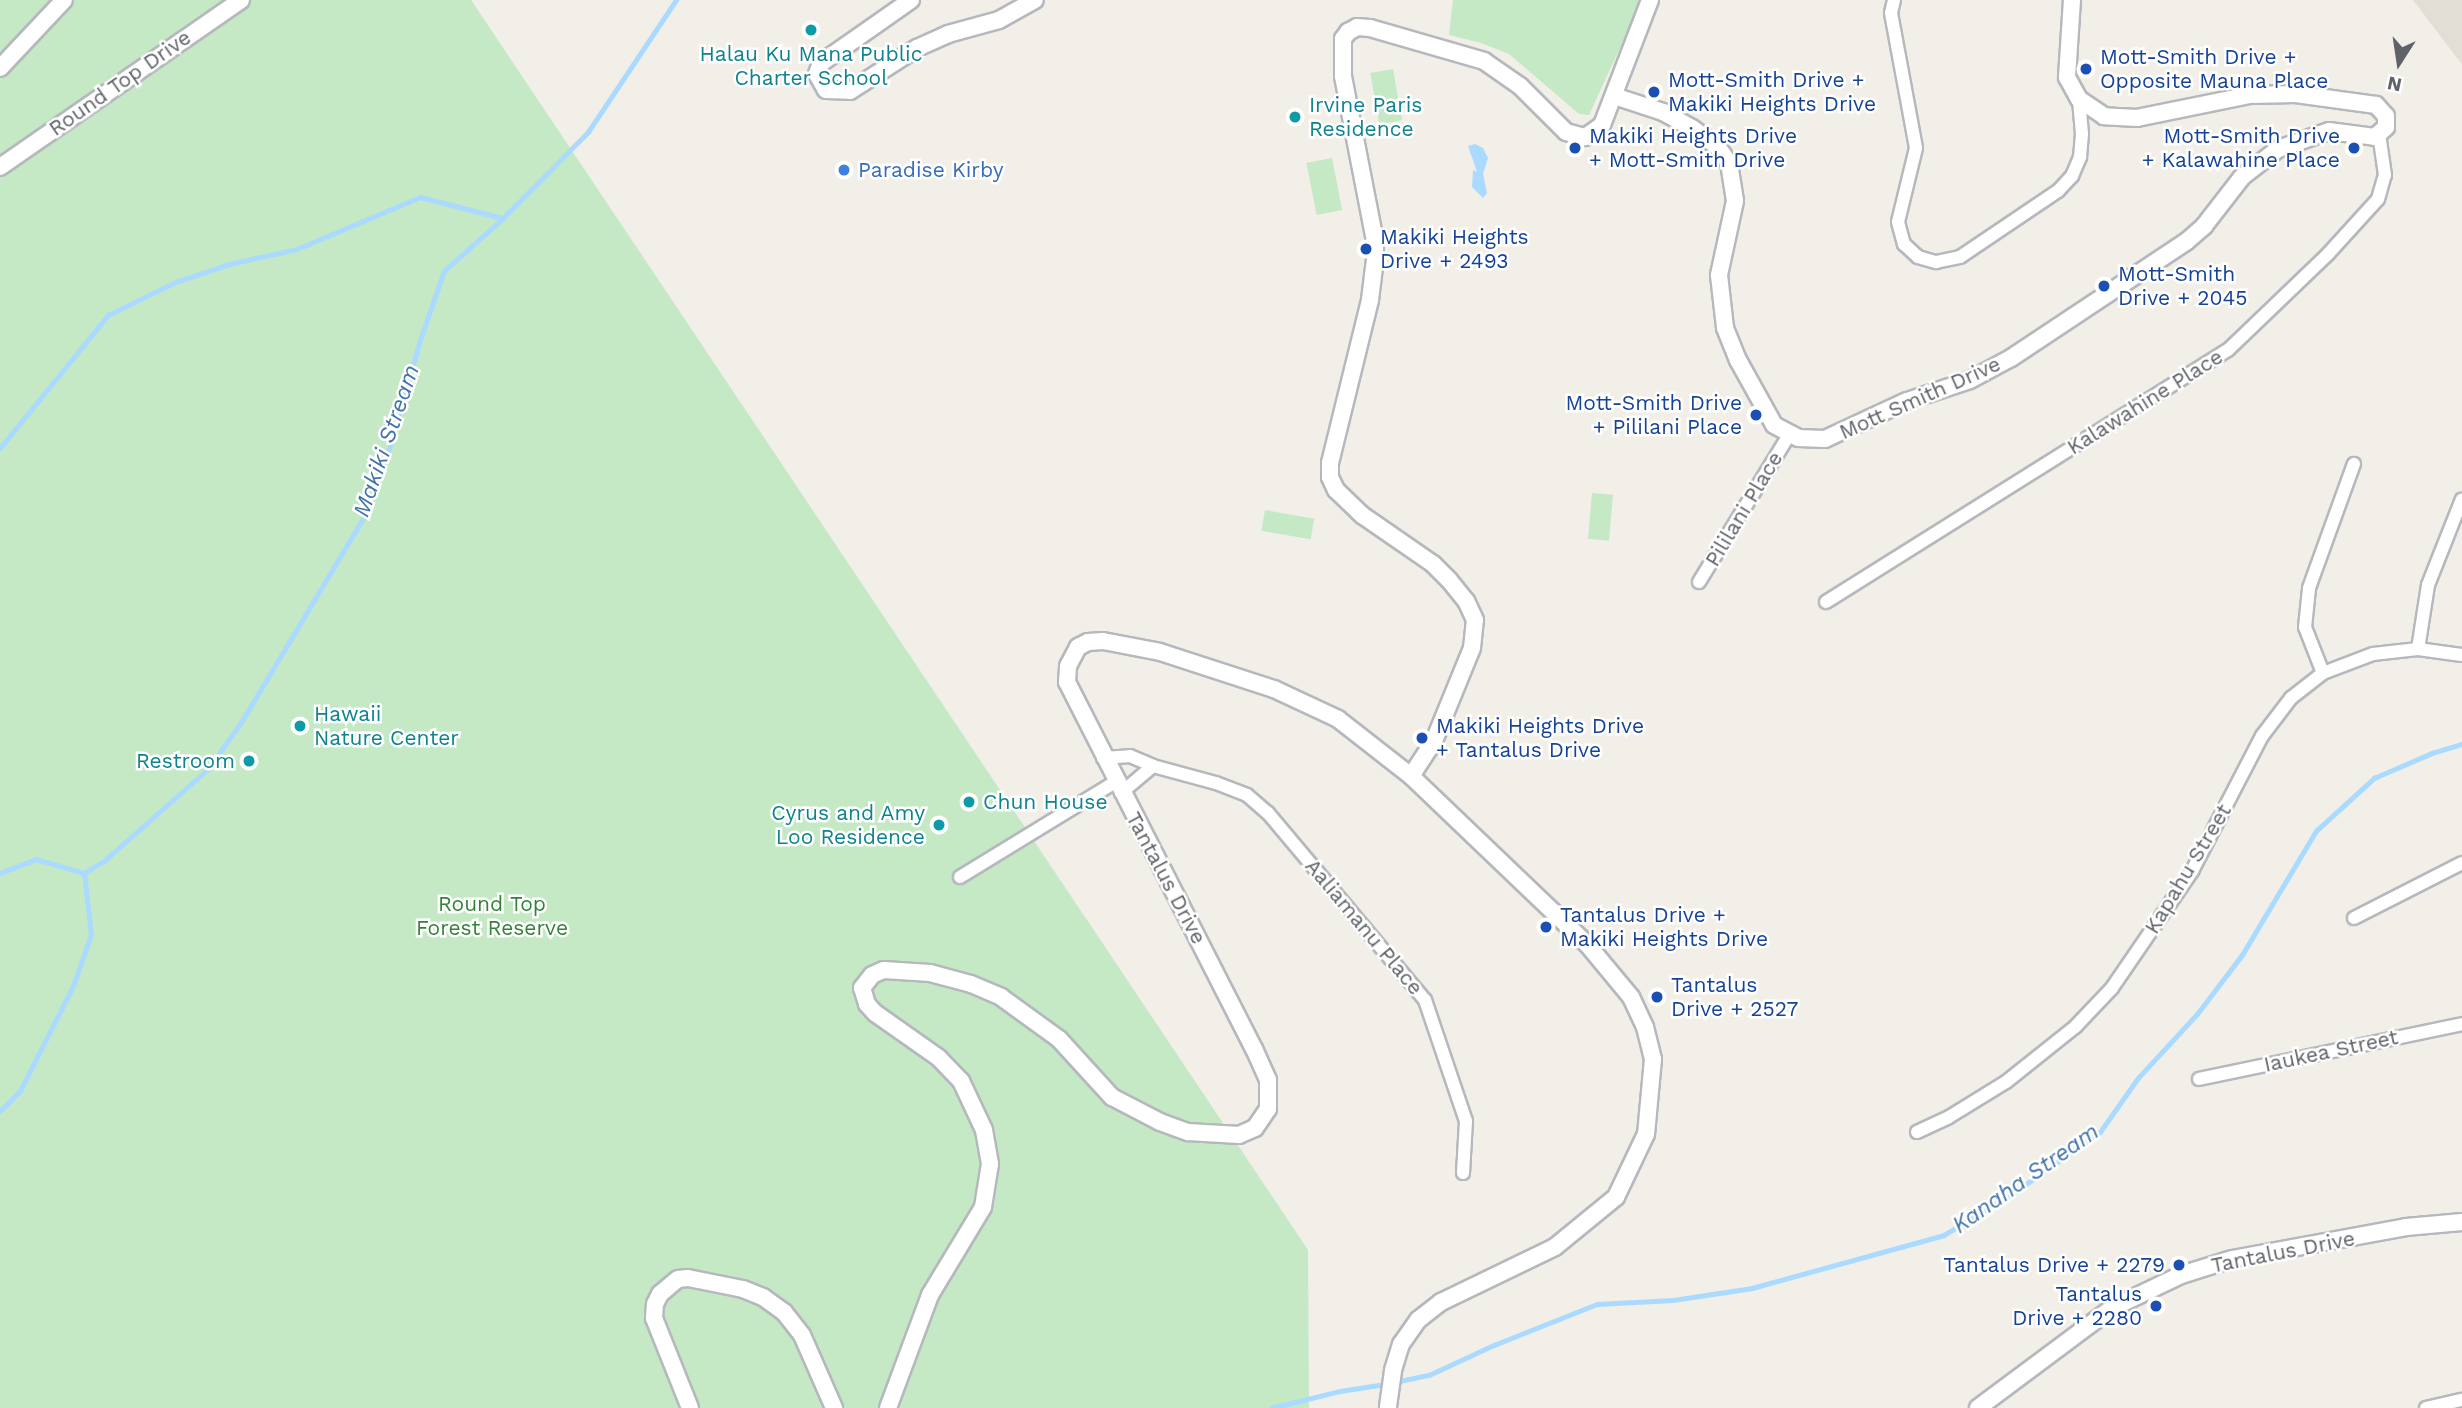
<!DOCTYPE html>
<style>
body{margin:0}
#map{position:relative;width:2462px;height:1408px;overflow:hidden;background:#f1efe8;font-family:"Work Sans",sans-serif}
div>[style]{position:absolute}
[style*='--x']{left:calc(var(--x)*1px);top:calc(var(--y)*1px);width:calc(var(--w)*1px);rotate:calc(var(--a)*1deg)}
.education>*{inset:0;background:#e1ded6}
.green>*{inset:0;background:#c5e8c5;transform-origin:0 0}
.water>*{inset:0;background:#aadaff}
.stream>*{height:4.5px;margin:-2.25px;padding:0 2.25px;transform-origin:2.25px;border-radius:2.25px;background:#aadaff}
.roads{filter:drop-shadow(2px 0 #b5b8bc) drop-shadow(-2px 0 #b5b8bc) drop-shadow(0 2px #b5b8bc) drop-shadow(0 -2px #b5b8bc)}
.minor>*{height:12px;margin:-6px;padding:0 6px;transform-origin:6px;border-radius:6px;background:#fff}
.tertiary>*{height:16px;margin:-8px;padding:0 8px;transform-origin:8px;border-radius:8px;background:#fff}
.dots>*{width:19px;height:19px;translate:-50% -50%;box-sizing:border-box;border:4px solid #fff;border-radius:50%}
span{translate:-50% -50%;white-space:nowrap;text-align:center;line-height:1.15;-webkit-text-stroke:5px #fff;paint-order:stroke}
.culture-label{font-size:21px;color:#0d838f}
.left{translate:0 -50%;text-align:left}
.right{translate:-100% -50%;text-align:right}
.transit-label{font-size:21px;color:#164399}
.street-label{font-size:21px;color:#5f6368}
.shop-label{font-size:21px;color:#366cbe}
.park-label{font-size:21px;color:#348238}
.water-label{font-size:23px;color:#4174aa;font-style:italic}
.north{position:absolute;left:2364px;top:28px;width:70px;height:70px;-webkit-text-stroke:5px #fff;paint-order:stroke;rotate:192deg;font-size:19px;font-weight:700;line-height:28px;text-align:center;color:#5f6368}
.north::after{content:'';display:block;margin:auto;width:24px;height:32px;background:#5f6368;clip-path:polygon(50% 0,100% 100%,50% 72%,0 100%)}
</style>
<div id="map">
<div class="education">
<div style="clip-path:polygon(2413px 0,2462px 0,2462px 64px,2451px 50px)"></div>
</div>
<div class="green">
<div style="clip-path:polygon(0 0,471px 0,1308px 1250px,1309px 1408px,0 1408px)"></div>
<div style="clip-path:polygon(1453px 0,1642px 0,1589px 115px,1579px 114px,1509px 54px,1481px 43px,1449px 35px)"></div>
<div style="left:1393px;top:69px;width:52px;height:23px;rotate:80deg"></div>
<div style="left:1332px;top:158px;width:53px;height:26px;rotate:79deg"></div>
<div style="left:1592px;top:493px;width:21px;height:46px;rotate:5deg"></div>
<div style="left:1265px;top:510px;width:50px;height:21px;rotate:10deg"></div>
</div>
<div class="water">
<div style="clip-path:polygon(1475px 144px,1483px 148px,1488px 158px,1483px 174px,1487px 193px,1483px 198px,1472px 187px,1473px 170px,1477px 172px,1468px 146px)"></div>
</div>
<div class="stream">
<div style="--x:0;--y:448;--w:171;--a:-50.9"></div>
<div style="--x:108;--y:315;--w:76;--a:-25.9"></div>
<div style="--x:176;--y:282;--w:56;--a:-18.8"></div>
<div style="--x:229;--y:264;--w:70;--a:-12.4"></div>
<div style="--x:297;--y:249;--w:134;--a:-22.9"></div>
<div style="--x:420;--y:197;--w:86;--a:14.2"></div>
<div style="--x:0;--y:873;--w:39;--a:-21"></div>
<div style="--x:36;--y:859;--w:50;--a:16.3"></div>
<div style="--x:84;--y:873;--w:23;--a:-31"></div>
<div style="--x:104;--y:861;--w:139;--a:-41.5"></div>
<div style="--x:208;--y:769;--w:55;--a:-54.6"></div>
<div style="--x:240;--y:724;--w:241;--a:-59.1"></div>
<div style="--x:364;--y:517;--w:82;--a:-70"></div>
<div style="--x:392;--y:440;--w:101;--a:-74.4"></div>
<div style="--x:419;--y:343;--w:76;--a:-70.9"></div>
<div style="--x:444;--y:271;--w:79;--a:-41.9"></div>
<div style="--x:503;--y:218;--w:121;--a:-45.3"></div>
<div style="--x:588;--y:132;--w:159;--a:-56.3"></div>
<div style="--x:0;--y:1111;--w:28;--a:-45"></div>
<div style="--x:20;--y:1091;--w:118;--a:-63.2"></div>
<div style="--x:73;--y:986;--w:54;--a:-70.6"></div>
<div style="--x:91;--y:935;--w:62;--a:-96.4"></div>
<div style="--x:1395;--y:1382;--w:35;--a:-12"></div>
<div style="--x:1429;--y:1375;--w:72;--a:-24.8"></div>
<div style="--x:1494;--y:1345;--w:111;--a:-21.7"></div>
<div style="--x:1597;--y:1304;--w:76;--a:-3"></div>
<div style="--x:1673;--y:1300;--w:80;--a:-8.6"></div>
<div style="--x:1752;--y:1288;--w:199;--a:-15.4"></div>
<div style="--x:1944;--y:1235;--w:76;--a:-31"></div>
<div style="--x:2009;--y:1196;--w:111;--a:-35.1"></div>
<div style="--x:2100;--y:1132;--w:66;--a:-54.9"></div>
<div style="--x:2138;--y:1078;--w:87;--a:-47.3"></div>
<div style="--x:2197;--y:1014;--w:74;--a:-52.7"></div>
<div style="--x:2242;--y:955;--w:144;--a:-59.2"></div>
<div style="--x:2316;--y:831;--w:79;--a:-42.4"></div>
<div style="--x:2374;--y:778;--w:63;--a:-23.3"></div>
<div style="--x:2432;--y:753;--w:31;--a:-17"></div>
<div style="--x:1271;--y:1408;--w:71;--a:-13.8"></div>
<div style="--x:1340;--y:1391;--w:47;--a:-8.7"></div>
</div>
<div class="roads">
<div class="minor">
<div style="--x:1894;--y:0;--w:13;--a:103"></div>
<div style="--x:1891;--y:13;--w:137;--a:79.5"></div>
<div style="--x:1916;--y:148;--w:76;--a:103.7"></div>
<div style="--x:1898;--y:222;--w:23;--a:75"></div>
<div style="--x:1904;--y:244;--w:19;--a:43"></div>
<div style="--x:1918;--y:257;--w:19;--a:16"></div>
<div style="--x:1936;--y:262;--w:25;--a:-12"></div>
<div style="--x:1960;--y:257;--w:118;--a:-34"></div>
<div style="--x:2058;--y:191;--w:21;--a:-47"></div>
<div style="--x:2072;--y:176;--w:21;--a:-67"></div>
<div style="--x:2080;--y:157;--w:23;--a:-85"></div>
<div style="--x:2082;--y:134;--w:35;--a:-95"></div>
<div style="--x:1699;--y:582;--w:172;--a:-58.5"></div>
<div style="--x:1826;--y:602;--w:474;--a:-32.1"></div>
<div style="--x:2228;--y:350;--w:139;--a:-43.8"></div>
<div style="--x:2328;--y:254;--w:74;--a:-47.7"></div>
<div style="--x:2378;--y:199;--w:25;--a:-74"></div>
<div style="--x:2385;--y:175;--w:41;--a:-98.3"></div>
<div style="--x:2418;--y:649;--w:65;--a:-81.1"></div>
<div style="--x:2428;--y:585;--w:92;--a:-68.4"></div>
<div style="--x:2323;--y:673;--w:49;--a:-111.4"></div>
<div style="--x:2305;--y:627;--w:39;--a:-84"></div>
<div style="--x:2309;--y:588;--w:132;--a:-70.1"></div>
<div style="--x:1103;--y:758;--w:27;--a:-4"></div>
<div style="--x:1130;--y:756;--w:25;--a:23"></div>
<div style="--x:1153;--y:766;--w:65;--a:15.1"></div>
<div style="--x:1216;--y:783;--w:33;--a:21"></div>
<div style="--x:1247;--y:795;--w:28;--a:41"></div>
<div style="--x:1268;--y:813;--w:244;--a:50"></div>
<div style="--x:1425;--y:1000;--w:128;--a:71.3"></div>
<div style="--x:1466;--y:1121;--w:52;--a:93.3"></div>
<div style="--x:1121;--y:793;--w:42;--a:-40.2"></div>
<div style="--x:960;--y:877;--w:182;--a:-31.5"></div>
<div style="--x:2354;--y:918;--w:121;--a:-27"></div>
<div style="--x:2199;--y:1079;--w:269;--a:-11.8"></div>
<div style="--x:1917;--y:1132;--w:35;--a:-25"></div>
<div style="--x:1949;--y:1117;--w:67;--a:-31.6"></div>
<div style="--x:2006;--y:1082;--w:88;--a:-38.6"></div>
<div style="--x:2075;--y:1027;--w:54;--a:-46.5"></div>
<div style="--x:2112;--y:988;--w:142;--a:-55.6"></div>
<div style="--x:2192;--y:871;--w:152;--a:-62.6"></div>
<div style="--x:2262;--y:736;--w:48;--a:-52.7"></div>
<div style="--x:2291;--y:698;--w:41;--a:-38"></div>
<div style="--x:2323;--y:673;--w:53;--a:-20.8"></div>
<div style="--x:2373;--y:654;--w:45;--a:-6.3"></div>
<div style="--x:2418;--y:649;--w:44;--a:7.8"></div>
<div style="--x:2426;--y:1408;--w:37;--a:-13"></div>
</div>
<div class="tertiary">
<div style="--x:911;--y:0;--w:110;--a:145"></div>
<div style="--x:821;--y:63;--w:12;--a:110"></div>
<div style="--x:817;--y:74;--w:18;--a:61"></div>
<div style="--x:826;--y:90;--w:24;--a:2"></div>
<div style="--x:850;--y:91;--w:80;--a:-32.7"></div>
<div style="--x:917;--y:48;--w:34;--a:-24"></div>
<div style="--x:948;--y:34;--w:53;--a:-15.4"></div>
<div style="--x:999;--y:20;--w:41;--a:-29.1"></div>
<div style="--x:0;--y:68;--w:93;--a:-46.7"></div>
<div style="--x:1614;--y:96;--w:52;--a:18.1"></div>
<div style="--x:1663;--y:112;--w:33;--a:29"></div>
<div style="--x:1692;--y:128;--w:31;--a:36"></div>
<div style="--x:1717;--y:146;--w:21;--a:55"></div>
<div style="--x:1729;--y:163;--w:38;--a:81"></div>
<div style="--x:1735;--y:201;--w:76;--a:102.2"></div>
<div style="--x:1719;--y:275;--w:53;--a:83.5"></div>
<div style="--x:1725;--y:328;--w:35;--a:68"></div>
<div style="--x:1738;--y:360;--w:74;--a:61"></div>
<div style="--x:1774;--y:425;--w:27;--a:28"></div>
<div style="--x:1798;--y:438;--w:27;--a:2"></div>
<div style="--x:1825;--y:439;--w:90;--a:-24.9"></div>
<div style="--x:1907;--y:401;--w:66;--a:-18.4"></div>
<div style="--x:1970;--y:380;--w:47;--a:-28.2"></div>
<div style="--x:2011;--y:358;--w:211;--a:-33.6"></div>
<div style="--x:2187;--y:241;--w:23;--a:-41"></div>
<div style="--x:2204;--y:226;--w:62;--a:-52.2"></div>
<div style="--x:2242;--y:177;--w:46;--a:-37.9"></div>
<div style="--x:2278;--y:149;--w:54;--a:-19.4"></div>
<div style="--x:2329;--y:131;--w:46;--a:7.4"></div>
<div style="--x:2375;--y:137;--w:15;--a:-42"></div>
<div style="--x:2386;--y:127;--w:11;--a:-90"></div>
<div style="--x:2386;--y:116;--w:15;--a:-132"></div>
<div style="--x:2376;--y:105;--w:81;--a:-172.2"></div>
<div style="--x:2296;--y:94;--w:46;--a:178.8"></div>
<div style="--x:2250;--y:95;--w:115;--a:168.5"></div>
<div style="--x:2137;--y:118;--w:33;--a:-177"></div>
<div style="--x:2104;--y:116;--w:30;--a:-146"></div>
<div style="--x:2079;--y:99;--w:25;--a:-119"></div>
<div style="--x:2067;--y:77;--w:77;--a:-86.3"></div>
<div style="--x:0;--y:167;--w:293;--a:-34.7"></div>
<div style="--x:1411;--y:776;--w:42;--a:-56.7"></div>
<div style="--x:1434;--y:741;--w:100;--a:-67.8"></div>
<div style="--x:1472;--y:648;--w:28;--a:-84"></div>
<div style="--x:1475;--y:620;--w:21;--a:-115"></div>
<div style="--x:1466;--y:601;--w:27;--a:-129"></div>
<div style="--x:1449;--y:580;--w:23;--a:-135"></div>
<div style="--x:1433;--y:564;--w:86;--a:-145.4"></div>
<div style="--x:1362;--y:515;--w:36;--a:-136"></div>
<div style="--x:1336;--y:490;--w:14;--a:-115"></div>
<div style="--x:1330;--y:477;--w:14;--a:-90"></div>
<div style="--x:1330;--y:463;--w:168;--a:-76.2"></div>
<div style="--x:1370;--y:300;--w:39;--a:-83"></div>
<div style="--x:1375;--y:261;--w:20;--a:-90"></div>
<div style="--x:1375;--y:241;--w:168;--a:-101"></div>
<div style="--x:1343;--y:76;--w:37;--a:-90"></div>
<div style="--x:1343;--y:39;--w:9;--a:-54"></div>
<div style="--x:1348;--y:32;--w:10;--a:-29"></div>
<div style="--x:1357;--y:27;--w:13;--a:4"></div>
<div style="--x:1370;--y:28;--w:119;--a:16.1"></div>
<div style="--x:1484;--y:61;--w:44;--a:34.8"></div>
<div style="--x:1520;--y:86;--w:65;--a:45"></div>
<div style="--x:1566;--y:132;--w:20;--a:15"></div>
<div style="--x:1585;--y:137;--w:21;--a:-35"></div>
<div style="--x:1602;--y:125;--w:134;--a:-69"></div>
<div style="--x:690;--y:1408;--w:97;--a:-111.8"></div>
<div style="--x:654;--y:1318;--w:14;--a:-86"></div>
<div style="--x:655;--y:1304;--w:11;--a:-63"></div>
<div style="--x:660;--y:1294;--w:23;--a:-40"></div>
<div style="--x:678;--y:1279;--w:10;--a:-6"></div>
<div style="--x:688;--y:1278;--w:56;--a:11.3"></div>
<div style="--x:743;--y:1289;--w:22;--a:22"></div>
<div style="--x:763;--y:1297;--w:26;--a:36"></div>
<div style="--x:784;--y:1312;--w:29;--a:52"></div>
<div style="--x:802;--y:1335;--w:80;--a:66.3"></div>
<div style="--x:888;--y:1408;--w:121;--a:-69.6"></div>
<div style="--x:930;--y:1295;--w:103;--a:-58.9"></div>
<div style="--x:983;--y:1207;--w:44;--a:-80.8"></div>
<div style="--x:990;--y:1164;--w:35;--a:-100"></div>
<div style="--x:984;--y:1130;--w:54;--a:-115.1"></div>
<div style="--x:961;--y:1081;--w:32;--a:-134"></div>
<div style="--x:939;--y:1058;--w:78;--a:-144.9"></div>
<div style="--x:875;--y:1013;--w:12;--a:-132"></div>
<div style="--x:867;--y:1004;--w:17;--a:-107"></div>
<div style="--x:862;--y:988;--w:16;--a:-52"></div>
<div style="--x:872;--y:975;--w:13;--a:-23"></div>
<div style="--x:884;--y:970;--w:46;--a:3.7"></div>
<div style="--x:930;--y:973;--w:42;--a:15"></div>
<div style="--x:971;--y:984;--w:33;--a:23"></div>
<div style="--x:1001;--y:997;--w:72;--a:35.9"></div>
<div style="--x:1059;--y:1039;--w:79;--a:47.6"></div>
<div style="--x:1112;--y:1097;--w:54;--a:27.5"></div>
<div style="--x:1160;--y:1122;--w:30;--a:20"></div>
<div style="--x:1188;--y:1132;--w:51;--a:3.4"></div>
<div style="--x:1239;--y:1135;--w:17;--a:-24"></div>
<div style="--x:1255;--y:1128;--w:23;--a:-56"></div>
<div style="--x:1268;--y:1109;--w:29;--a:-90"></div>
<div style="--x:1268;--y:1080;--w:34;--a:-114"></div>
<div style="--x:1254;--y:1049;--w:412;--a:-117"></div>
<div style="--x:1067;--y:682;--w:16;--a:-86"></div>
<div style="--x:1068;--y:666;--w:21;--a:-62"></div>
<div style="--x:1078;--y:647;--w:11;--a:-27"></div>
<div style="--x:1088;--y:642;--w:15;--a:-4"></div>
<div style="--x:1103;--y:641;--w:58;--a:10.9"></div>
<div style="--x:1160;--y:652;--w:120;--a:18"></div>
<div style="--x:1274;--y:689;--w:71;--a:25.1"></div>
<div style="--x:1338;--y:719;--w:93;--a:38"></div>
<div style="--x:1411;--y:776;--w:243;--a:43.7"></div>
<div style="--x:1587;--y:944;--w:69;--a:50.3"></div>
<div style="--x:1631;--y:997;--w:33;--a:65"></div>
<div style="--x:1645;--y:1027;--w:33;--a:76"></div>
<div style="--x:1653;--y:1059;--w:75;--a:95.3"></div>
<div style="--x:1646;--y:1134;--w:70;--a:115.5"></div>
<div style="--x:1616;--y:1197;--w:79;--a:140.7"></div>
<div style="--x:1555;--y:1247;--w:127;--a:154.2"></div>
<div style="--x:1441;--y:1302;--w:29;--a:142"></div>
<div style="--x:1418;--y:1320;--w:29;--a:125"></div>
<div style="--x:1401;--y:1344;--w:28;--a:107"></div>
<div style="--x:1393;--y:1371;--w:37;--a:98"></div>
<div style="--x:1978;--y:1408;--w:167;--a:-36.7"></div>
<div style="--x:2112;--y:1308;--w:76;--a:-25.6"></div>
<div style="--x:2181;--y:1275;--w:53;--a:-17.4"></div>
<div style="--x:2232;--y:1259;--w:177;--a:-10.4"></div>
<div style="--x:2406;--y:1227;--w:56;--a:-5.1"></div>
</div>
</div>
<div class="dots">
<div style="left:811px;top:30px;background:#0f9aa8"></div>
<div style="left:2086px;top:69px;background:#1a4fb4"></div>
<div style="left:1654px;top:92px;background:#1a4fb4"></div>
<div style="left:1295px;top:117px;background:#0f9aa8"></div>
<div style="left:1575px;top:148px;background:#1a4fb4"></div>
<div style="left:2354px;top:148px;background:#1a4fb4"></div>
<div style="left:844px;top:170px;background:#3f7fe0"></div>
<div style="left:1366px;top:249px;background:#1a4fb4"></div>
<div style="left:2104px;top:286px;background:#1a4fb4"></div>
<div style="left:1756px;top:415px;background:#1a4fb4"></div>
<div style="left:300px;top:726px;background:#0f9aa8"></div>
<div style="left:1422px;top:738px;background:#1a4fb4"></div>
<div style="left:249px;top:761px;background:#0f9aa8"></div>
<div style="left:969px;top:802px;background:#0f9aa8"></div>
<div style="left:939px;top:825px;background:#0f9aa8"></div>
<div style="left:1546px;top:927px;background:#1a4fb4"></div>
<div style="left:1657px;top:997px;background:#1a4fb4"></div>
<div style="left:2179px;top:1265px;background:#1a4fb4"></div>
<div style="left:2156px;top:1306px;background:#1a4fb4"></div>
</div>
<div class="culture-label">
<span style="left:811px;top:66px">Halau Ku Mana Public<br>Charter School</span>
<span class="left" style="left:1309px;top:117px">Irvine Paris<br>Residence</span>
<span class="left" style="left:314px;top:726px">Hawaii<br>Nature Center</span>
<span class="right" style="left:235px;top:761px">Restroom</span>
<span class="left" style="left:983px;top:802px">Chun House</span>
<span class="right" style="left:925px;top:825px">Cyrus and Amy<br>Loo Residence</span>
</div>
<div class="transit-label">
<span class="left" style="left:2100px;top:69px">Mott-Smith Drive +<br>Opposite Mauna Place</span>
<span class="left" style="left:1668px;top:92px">Mott-Smith Drive +<br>Makiki Heights Drive</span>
<span class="left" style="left:1589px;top:148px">Makiki Heights Drive<br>+ Mott-Smith Drive</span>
<span class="right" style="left:2340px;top:148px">Mott-Smith Drive<br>+ Kalawahine Place</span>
<span class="left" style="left:1380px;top:249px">Makiki Heights<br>Drive + 2493</span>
<span class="left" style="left:2118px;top:286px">Mott-Smith<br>Drive + 2045</span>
<span class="right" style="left:1742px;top:415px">Mott-Smith Drive<br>+ Pililani Place</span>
<span class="left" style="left:1436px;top:738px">Makiki Heights Drive<br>+ Tantalus Drive</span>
<span class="left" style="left:1560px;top:927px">Tantalus Drive +<br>Makiki Heights Drive</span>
<span class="left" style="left:1671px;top:997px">Tantalus<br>Drive + 2527</span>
<span class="right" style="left:2165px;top:1265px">Tantalus Drive + 2279</span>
<span class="right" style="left:2142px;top:1306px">Tantalus<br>Drive + 2280</span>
</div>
<div class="street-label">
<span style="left:120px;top:83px;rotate:-35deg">Round Top Drive</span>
<span style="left:1920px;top:398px;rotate:-24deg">Mott Smith Drive</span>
<span style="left:2145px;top:402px;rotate:-32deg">Kalawahine Place</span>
<span style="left:1744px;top:509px;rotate:-59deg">Pililani Place</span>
<span style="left:2188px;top:869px;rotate:-59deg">Kapahu Street</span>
<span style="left:1166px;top:878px;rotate:62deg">Tantalus Drive</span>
<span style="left:1364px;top:927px;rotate:50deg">Aaliamanu Place</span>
<span style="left:2331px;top:1051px;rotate:-12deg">Iaukea Street</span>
<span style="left:2283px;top:1252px;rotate:-11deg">Tantalus Drive</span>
</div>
<div class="shop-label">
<span class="left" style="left:858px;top:170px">Paradise Kirby</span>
</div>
<div class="park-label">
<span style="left:492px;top:916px">Round Top<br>Forest Reserve</span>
</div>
<div class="water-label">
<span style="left:387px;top:441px;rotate:-71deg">Makiki Stream</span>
<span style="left:2026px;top:1179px;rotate:-35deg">Kanaha Stream</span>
</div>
<div class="north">N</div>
</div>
